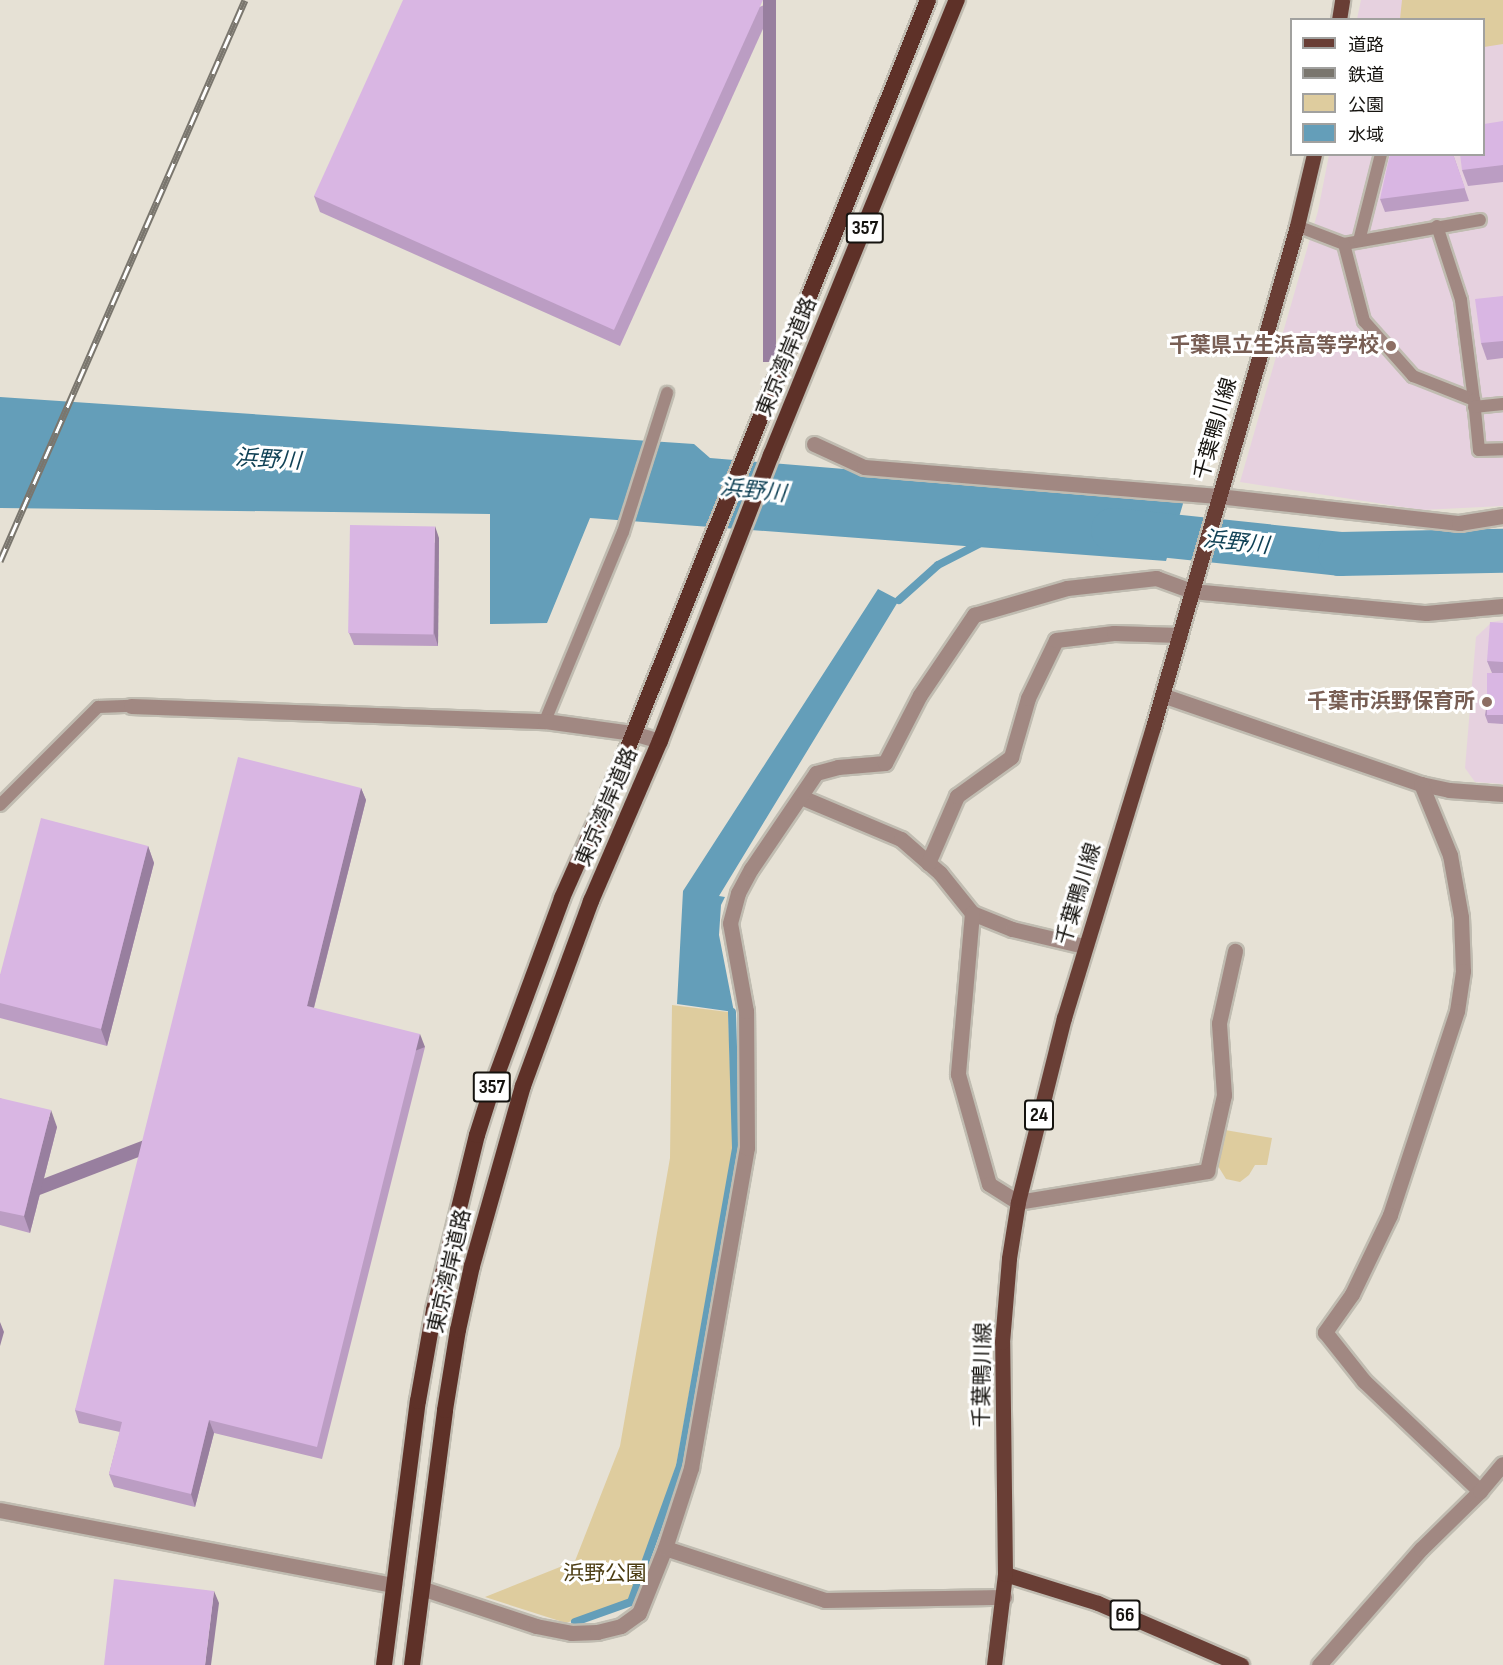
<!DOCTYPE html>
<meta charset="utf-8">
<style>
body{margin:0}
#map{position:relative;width:1503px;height:1665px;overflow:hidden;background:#e6e1d5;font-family:"Sofia Sans Condensed","Noto Sans JP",sans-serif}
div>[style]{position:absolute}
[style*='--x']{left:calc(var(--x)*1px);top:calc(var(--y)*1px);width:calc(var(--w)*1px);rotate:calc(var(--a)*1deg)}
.education>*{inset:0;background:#e6d1df}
.green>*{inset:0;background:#decc9e}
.water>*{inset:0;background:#649eb9}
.stream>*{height:8px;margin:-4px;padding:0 4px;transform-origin:4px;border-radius:4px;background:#649eb9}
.river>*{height:44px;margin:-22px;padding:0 22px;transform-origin:22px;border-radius:22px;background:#649eb9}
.roads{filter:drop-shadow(2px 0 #c0bcb1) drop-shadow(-2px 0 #c0bcb1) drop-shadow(0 2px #c0bcb1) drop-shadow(0 -2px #c0bcb1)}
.service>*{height:12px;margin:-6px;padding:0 6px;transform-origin:6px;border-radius:6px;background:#a18882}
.minor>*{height:15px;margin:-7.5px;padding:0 7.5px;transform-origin:7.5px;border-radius:7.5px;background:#a18882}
.primary>*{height:15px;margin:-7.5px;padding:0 7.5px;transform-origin:7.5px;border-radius:7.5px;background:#693e35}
.trunk>*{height:16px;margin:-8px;padding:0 8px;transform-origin:8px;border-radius:8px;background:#5e3128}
.rail>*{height:7px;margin-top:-3.5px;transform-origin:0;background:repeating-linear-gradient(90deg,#fff 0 14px,#7a766e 0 28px);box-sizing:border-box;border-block:2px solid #7a766e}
.wall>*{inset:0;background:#bb9dc3}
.shaded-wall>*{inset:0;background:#987f9f;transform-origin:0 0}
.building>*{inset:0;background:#d9b6e3;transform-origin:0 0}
.dots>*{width:16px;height:16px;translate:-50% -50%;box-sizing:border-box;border:3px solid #fff;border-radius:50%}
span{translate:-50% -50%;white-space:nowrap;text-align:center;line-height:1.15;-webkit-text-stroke:6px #fff;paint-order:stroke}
.shield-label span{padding:2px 4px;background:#fff;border:2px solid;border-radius:4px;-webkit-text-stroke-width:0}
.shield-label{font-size:20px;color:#15130f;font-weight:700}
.education-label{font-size:21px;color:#785e54;font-weight:700}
.right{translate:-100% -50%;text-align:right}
.street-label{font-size:21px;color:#15130f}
.park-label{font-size:21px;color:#4c3d13}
.water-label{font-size:22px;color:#114256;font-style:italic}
.legend{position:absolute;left:1290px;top:18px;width:195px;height:138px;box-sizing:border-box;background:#fff;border:2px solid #a1a19f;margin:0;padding:8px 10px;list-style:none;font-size:18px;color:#15130f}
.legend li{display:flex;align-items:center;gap:12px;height:30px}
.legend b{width:30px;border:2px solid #a1a19f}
</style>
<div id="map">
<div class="education">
<div style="clip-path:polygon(1361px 0,1503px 0,1503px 506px,1422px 510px,1240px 482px,1318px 211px,1329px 155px,1484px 154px,1484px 20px,1357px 19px)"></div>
<div style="clip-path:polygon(1503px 620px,1503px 784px,1475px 782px,1465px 768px,1476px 637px,1492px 622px)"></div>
</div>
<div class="green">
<div style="clip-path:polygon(1402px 0,1503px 0,1503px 44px,1484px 47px,1484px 20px,1400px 19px)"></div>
<div style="clip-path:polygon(672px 1005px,728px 1012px,733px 1148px,676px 1466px,629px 1601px,566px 1623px,485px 1597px,575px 1561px,620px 1446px,670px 1158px)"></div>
<div style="clip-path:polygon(1225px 1130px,1272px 1138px,1267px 1165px,1255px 1165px,1249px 1175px,1240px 1182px,1226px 1179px,1218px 1166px)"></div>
</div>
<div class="water">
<div style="clip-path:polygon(0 397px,694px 444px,710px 458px,1185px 497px,1166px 561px,590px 518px,547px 623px,490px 624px,490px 514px,0 508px)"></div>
<div style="clip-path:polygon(878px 589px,899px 600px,719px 896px,725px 897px,721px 905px,719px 935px,734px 1012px,677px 1004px,683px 891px)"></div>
</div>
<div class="stream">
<div style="--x:899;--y:600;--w:52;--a:-41.9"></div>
<div style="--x:938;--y:565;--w:46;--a:-27.1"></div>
<div style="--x:575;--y:1622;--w:59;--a:-19.7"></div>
<div style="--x:631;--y:1602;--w:145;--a:-70.2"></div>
<div style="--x:680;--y:1466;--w:323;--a:-80"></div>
<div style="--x:736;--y:1148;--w:136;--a:-91.7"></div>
</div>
<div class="river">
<div style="--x:1113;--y:530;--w:228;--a:6"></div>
<div style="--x:1340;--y:554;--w:163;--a:-1.1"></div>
</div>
<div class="roads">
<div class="service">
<div style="--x:1297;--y:226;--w:50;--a:21"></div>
<div style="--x:1344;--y:244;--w:138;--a:-10"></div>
<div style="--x:1437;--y:226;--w:78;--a:72"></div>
<div style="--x:1461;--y:300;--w:101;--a:82.6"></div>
<div style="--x:1359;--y:241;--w:90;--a:-75.8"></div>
<div style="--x:1344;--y:244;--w:80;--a:75.4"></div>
<div style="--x:1364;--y:321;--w:74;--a:48.3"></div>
<div style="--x:1413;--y:376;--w:66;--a:21.5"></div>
<div style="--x:1474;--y:400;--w:50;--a:84.3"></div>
<div style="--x:1479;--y:450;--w:24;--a:-2"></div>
<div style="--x:1474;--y:407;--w:29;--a:-6"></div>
<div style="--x:545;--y:721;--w:204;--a:-67.6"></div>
<div style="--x:623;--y:532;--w:146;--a:-72.4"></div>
<div style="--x:0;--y:805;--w:139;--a:-45"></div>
<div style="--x:98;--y:707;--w:33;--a:-2"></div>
</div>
<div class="minor">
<div style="--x:814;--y:444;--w:55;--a:24.7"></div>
<div style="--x:864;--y:467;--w:355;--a:4.7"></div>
<div style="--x:1218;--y:496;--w:243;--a:6.4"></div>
<div style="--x:1459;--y:523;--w:45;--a:-9"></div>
<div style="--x:1162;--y:695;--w:274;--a:19"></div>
<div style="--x:1421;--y:784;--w:29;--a:12"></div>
<div style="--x:1449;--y:790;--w:54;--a:4.2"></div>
<div style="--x:131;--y:706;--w:414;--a:2.1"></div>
<div style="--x:545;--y:721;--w:89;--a:7.8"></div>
<div style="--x:633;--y:733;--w:28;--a:17"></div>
<div style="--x:1421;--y:784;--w:77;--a:67.8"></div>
<div style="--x:1450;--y:855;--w:63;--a:79.9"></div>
<div style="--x:1461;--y:917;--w:54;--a:87.9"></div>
<div style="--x:1463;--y:971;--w:40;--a:98.5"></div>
<div style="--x:1457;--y:1011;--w:215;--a:108.2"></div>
<div style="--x:1390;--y:1215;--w:88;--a:115.7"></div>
<div style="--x:1352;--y:1294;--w:47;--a:125.4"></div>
<div style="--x:1325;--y:1332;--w:63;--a:51.5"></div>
<div style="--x:1364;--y:1381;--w:160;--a:43.5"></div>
<div style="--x:801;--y:797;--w:108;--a:22.8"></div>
<div style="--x:901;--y:839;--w:52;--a:41.1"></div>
<div style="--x:940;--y:873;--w:51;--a:51.3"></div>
<div style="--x:972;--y:913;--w:43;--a:21.8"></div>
<div style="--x:1012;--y:929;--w:74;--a:13.3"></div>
<div style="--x:928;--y:863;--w:73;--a:-66.6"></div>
<div style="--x:957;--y:796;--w:67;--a:-35.8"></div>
<div style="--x:1011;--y:757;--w:61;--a:-73.9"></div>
<div style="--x:1028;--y:698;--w:64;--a:-64.2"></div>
<div style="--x:1056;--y:640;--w:58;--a:-6.9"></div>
<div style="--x:1114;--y:633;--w:66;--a:1.7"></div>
<div style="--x:972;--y:913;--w:162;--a:95"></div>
<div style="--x:958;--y:1074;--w:114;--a:74.3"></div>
<div style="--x:989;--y:1184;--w:34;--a:32"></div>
<div style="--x:1018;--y:1202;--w:192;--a:-9.3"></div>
<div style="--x:1207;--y:1171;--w:78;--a:-77.4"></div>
<div style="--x:1224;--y:1095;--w:72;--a:-94"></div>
<div style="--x:1219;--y:1023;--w:74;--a:-77.5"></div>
<div style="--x:0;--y:1510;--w:401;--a:10.8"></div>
<div style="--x:665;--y:1548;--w:168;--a:18"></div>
<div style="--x:825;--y:1600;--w:179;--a:-1"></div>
<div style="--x:421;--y:1588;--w:121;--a:18.3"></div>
<div style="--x:536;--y:1626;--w:36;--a:11"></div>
<div style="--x:571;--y:1633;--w:26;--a:-2"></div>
<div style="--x:597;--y:1632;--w:25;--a:-14"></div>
<div style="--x:621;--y:1626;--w:22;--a:-36"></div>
<div style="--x:639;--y:1613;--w:70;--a:-68.2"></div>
<div style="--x:665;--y:1548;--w:84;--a:-72"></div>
<div style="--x:691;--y:1468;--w:325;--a:-80.1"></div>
<div style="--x:747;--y:1148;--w:137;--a:-90.4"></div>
<div style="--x:746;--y:1011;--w:89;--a:-100.3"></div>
<div style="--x:730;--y:923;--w:31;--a:-75"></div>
<div style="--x:738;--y:893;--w:27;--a:-62"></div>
<div style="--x:751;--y:869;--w:116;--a:-55.9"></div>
<div style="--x:816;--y:773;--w:23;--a:-15"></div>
<div style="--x:838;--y:767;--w:47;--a:-4.9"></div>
<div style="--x:885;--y:763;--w:76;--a:-62.8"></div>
<div style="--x:920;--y:695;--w:97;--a:-56"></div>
<div style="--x:974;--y:615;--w:97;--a:-16.2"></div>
<div style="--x:1067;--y:588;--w:90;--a:-6.4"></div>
<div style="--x:1156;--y:578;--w:38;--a:20"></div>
<div style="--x:1192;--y:591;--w:235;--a:5.4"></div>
<div style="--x:1426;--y:613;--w:77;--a:-5.2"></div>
<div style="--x:1319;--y:1665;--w:154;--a:-48.7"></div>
<div style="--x:1421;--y:1549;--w:83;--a:-44.5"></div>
<div style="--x:1480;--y:1491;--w:35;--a:-50"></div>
</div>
<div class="primary">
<div style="--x:1339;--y:20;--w:20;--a:-81"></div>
<div style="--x:1005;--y:1574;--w:97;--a:17.3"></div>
<div style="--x:1098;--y:1603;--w:156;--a:23.4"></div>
<div style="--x:994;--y:1665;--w:92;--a:-83.1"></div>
<div style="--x:1005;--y:1574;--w:232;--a:-90.7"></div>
<div style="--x:1002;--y:1342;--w:84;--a:-85.2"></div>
<div style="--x:1009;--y:1258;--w:57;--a:-80.9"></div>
<div style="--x:1018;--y:1202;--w:190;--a:-76"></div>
<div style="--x:1064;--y:1018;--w:304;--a:-73"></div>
<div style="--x:1153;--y:727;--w:521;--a:-73.96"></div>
<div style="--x:1297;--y:226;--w:74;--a:-76.7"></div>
</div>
<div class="trunk">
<div style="--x:384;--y:1665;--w:266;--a:-82.7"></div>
<div style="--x:418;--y:1401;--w:92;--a:-80"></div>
<div style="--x:434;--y:1310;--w:180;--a:-76.2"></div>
<div style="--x:477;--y:1135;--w:52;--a:-72.3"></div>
<div style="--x:493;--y:1085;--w:199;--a:-69.7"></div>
<div style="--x:562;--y:898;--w:145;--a:-66.1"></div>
<div style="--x:621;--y:765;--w:824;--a:-68.13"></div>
<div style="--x:412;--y:1665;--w:257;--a:-82.6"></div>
<div style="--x:445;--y:1410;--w:81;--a:-80.8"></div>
<div style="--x:458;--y:1330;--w:66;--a:-77.7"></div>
<div style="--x:472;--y:1266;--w:187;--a:-74.2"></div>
<div style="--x:523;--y:1086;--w:197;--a:-69.8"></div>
<div style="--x:591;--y:901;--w:174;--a:-66.7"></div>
<div style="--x:660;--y:741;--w:307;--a:-68.8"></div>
<div style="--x:771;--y:455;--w:492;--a:-67.8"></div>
</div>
</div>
<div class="rail">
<div style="--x:0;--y:561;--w:612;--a:-66.41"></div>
</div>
<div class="wall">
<div style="clip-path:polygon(776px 0,620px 346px,320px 212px,314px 196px)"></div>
<div style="clip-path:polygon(1503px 121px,1503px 182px,1468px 186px,1462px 170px)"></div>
<div style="clip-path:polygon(1453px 154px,1469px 201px,1385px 212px,1380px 199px)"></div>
<div style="clip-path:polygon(1503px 296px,1503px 358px,1487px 360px,1481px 343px)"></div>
<div style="clip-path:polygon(439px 538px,438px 646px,354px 645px,349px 633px)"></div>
<div style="clip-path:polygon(1503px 623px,1503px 724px,1488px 723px,1485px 715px,1492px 673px,1487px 661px)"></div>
<div style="clip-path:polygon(361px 788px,366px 800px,314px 1008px,425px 1047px,322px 1459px,214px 1433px,195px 1507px,114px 1487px,109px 1474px,120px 1432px,79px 1423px,75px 1410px)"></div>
<div style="clip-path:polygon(148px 846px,154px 863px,107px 1046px,0 1018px,0 975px)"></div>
<div style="clip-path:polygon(0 1098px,57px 1127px,30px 1233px,0 1225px)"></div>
</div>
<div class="shaded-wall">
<div style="left:763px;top:0;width:13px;height:362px"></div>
<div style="clip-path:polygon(435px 526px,439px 538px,438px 646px,434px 633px)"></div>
<div style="clip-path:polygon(361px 788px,366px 800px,311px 1019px,307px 1006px)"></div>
<div style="clip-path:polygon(148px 846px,154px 863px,107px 1046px,101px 1029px)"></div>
<div style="left:420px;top:1034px;width:14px;height:426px;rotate:69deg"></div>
<div style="clip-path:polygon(51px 1110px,57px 1127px,30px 1233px,24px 1216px)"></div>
<div style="clip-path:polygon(0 1322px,4px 1332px,0 1346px)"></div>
<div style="clip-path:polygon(209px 1420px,214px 1433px,195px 1507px,191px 1494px)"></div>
<div style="clip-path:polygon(214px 1591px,219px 1603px,211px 1665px,205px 1665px)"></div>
</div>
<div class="building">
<div style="clip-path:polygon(403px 0,763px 0,614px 330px,314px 196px)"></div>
<div style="clip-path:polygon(1503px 121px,1503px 165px,1462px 170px,1460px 154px,1484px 154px,1484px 124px)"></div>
<div style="clip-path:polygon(1390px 154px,1453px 154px,1465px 188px,1380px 199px)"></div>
<div style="clip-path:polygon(1503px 296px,1503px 341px,1481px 343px,1475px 299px)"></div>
<div style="left:350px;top:525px;width:85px;height:108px;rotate:1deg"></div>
<div style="clip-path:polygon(1490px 622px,1503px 623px,1503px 662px,1487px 661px)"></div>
<div style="left:1487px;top:673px;width:16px;height:42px"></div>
<div style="clip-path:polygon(238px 757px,361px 788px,307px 1006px,420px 1034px,317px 1447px,209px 1420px,191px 1494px,109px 1474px,122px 1422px,75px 1410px)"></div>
<div style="clip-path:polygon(41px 818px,148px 846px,101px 1029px,0 1003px,0 975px)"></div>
<div style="clip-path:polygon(0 1098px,51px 1110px,24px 1216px,0 1211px)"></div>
<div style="clip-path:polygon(114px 1579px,214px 1591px,205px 1665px,104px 1665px)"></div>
</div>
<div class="dots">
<div style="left:1391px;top:346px;background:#8d6e63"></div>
<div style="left:1487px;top:702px;background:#8d6e63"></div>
</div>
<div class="shield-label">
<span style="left:865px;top:228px">357</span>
<span style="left:492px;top:1087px">357</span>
<span style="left:1039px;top:1115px">24</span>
<span style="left:1125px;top:1615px">66</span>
</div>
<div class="education-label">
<span class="right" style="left:1379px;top:346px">千葉県立生浜高等学校</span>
<span class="right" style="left:1475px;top:702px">千葉市浜野保育所</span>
</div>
<div class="street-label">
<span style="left:787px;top:357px;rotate:-68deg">東京湾岸道路</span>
<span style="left:1216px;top:429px;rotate:-74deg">千葉鴨川線</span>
<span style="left:607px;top:807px;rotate:-67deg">東京湾岸道路</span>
<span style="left:1079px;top:894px;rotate:-73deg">千葉鴨川線</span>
<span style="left:450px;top:1271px;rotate:-77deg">東京湾岸道路</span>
<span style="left:983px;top:1375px;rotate:-89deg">千葉鴨川線</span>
</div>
<div class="park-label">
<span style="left:605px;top:1574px">浜野公園</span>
</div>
<div class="water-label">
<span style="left:268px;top:460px;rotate:3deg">浜野川</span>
<span style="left:753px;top:491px;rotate:6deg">浜野川</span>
<span style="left:1236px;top:543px;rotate:6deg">浜野川</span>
</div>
<ul class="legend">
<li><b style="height:8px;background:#693e35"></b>道路</li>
<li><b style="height:8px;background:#7a766e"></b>鉄道</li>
<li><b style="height:16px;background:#decc9e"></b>公園</li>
<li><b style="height:16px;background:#649eb9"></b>水域</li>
</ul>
</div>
